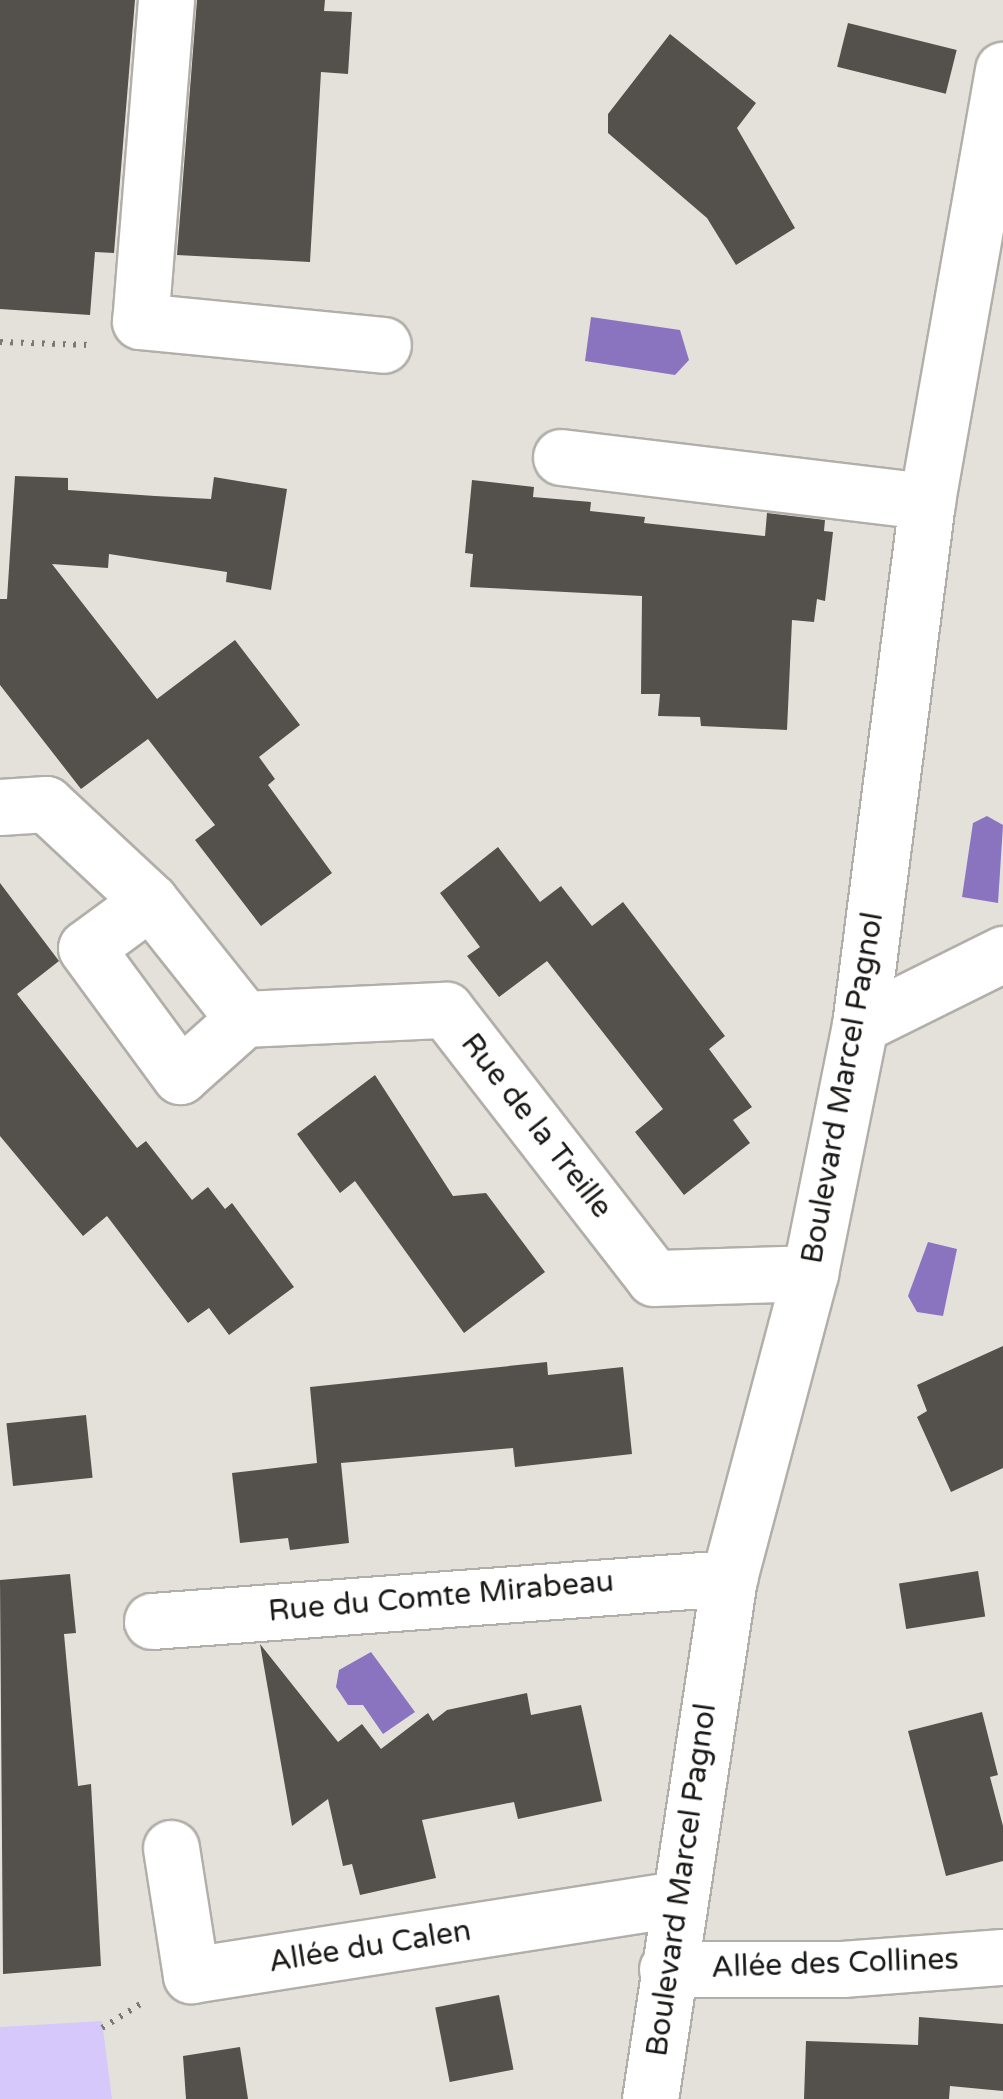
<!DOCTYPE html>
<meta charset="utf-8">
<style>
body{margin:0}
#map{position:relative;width:1003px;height:2099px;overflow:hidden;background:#e4e1db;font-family:"Varela Round",sans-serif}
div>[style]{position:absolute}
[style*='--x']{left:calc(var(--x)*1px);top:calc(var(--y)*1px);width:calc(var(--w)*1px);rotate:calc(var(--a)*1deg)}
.green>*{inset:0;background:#d6c8fa}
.water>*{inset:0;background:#8b74bf}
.building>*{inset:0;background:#54514c;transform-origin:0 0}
.path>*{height:6px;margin-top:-3px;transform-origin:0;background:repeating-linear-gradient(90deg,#7b7975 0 2.5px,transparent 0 10.5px)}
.roads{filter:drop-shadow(2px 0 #b2aea9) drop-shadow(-2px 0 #b2aea9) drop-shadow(0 2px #b2aea9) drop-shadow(0 -2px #b2aea9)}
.street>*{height:55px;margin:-27.5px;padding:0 27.5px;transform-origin:27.5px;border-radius:27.5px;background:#fff}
.secondary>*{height:55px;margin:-27.5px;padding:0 27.5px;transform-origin:27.5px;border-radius:27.5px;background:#fff}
span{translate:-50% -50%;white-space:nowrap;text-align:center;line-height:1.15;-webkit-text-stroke:10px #fff;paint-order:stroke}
.street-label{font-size:30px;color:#1a1917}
</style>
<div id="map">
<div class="green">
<div style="clip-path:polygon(102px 2021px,112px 2099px,0 2099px,0 2027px)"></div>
</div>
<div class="water">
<div style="clip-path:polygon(591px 317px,680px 330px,689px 360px,675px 375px,585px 361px)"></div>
<div style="clip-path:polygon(987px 816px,1003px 825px,998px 903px,962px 897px,973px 823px)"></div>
<div style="clip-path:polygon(928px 1242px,957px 1249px,943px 1316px,917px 1312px,908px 1296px)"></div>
<div style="clip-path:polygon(371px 1652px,415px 1712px,383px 1734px,363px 1705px,348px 1705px,336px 1687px,339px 1670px)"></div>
</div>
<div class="building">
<div style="clip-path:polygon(0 0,135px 0,114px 253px,95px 252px,90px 315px,0 309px)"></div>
<div style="clip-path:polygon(197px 0,325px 0,324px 11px,352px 12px,348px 74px,321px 72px,310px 262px,177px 255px)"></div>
<div style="left:848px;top:23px;width:112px;height:45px;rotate:14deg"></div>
<div style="clip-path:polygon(670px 34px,756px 103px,737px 128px,795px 228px,736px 265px,707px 218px,608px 133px,608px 114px)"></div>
<div style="clip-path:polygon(15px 476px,68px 478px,68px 490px,155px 496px,211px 499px,214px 477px,287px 489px,271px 590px,226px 582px,227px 572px,109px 554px,108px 568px,52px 564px,157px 699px,235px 640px,300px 725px,259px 757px,275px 779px,268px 785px,332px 873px,261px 926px,195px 840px,215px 825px,148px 739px,81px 789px,0 685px,0 599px,7px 599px)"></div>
<div style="clip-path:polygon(472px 480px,534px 487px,533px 497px,591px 502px,590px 511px,645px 517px,644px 523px,765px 536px,767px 513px,825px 520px,824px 531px,833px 532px,825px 601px,817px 599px,814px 622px,792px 620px,787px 730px,701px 726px,700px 717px,658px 716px,660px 694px,641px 694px,642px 596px,470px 587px,473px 554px,465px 553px)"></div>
<div style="clip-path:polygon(498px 847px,540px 902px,561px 886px,592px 926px,623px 902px,725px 1036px,709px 1049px,752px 1107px,733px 1120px,750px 1143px,684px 1195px,635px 1132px,663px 1109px,547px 961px,499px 997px,467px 956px,480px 947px,440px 893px)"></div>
<div style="clip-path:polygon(0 883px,59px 961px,17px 994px,137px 1148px,146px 1141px,192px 1200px,208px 1187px,225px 1209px,232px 1203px,294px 1287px,229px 1335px,209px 1308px,188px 1323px,107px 1216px,83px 1236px,0 1136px)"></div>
<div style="clip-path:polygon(375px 1075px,453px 1196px,486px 1193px,545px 1272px,464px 1333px,355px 1181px,340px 1193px,297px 1134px)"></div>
<div style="clip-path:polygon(1003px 1346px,1003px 1468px,951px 1492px,917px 1417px,927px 1411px,917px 1385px)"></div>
<div style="clip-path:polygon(547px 1362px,548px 1375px,623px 1367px,632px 1454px,515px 1467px,513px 1448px,341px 1463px,349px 1543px,290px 1550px,288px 1538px,240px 1543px,232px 1473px,317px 1463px,310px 1387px)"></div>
<div style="left:86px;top:1415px;width:63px;height:80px;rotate:84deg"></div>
<div style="left:978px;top:1571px;width:46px;height:80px;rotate:81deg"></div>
<div style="clip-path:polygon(70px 1574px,76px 1633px,64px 1634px,78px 1786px,91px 1784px,101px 1966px,3px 1974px,0 1580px)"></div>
<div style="clip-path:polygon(260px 1644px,338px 1742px,362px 1724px,381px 1749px,428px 1713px,433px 1721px,447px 1710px,527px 1693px,531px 1715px,581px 1705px,602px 1801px,518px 1819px,514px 1802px,422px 1820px,436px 1878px,360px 1895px,352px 1864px,343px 1866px,328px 1799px,292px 1826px)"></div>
<div style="clip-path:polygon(982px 1712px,998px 1775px,990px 1777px,1003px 1826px,1003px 1861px,946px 1876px,908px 1731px)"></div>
<div style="left:499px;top:1995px;width:76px;height:65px;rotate:79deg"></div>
<div style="clip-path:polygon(919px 2017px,1003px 2024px,1003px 2091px,950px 2086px,949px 2099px,804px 2099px,806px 2041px,918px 2045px)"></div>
<div style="clip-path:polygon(240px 2047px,248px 2099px,186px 2099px,183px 2056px)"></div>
</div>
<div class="path">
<div style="--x:0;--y:342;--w:89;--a:1.9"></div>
<div style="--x:102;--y:2028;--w:47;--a:-32"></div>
</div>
<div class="roads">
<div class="street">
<div style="--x:166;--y:0;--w:322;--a:94.6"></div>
<div style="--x:140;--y:321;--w:244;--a:5.6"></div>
<div style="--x:561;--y:457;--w:369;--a:6.9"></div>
<div style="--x:0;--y:807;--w:46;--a:-3.7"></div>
<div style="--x:46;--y:804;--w:142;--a:43"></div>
<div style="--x:150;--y:901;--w:151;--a:51.5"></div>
<div style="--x:244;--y:1019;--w:202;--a:-2.6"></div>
<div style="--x:446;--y:1010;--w:339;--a:52.2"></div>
<div style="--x:654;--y:1278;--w:156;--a:-1.8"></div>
<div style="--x:150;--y:901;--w:79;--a:143.7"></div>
<div style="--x:86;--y:948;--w:159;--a:53.7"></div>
<div style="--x:180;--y:1076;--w:86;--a:-41.7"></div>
<div style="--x:860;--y:1025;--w:160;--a:-26.4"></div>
<div style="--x:152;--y:1621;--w:579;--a:-4.26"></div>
<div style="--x:171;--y:1848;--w:129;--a:81.1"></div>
<div style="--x:191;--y:1975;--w:491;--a:-8.9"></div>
<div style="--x:667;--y:1969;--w:175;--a:0"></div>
<div style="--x:842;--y:1969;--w:161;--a:-4.3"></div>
</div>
<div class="secondary">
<div style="--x:650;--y:2099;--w:527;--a:-81.38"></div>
<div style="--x:729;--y:1578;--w:316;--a:-75.1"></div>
<div style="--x:810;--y:1273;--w:253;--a:-78.6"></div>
<div style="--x:860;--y:1025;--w:528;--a:-82.71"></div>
<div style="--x:927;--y:501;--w:438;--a:-80"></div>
</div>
</div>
<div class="street-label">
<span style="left:843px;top:1088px;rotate:-80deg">Boulevard Marcel Pagnol</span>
<span style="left:536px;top:1126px;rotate:52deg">Rue de la Treille</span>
<span style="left:441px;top:1597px;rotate:-5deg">Rue du Comte Mirabeau</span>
<span style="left:682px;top:1880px;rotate:-82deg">Boulevard Marcel Pagnol</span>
<span style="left:370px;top:1947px;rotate:-9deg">Allée du Calen</span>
<span style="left:835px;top:1964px;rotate:-2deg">Allée des Collines</span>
</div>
</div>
